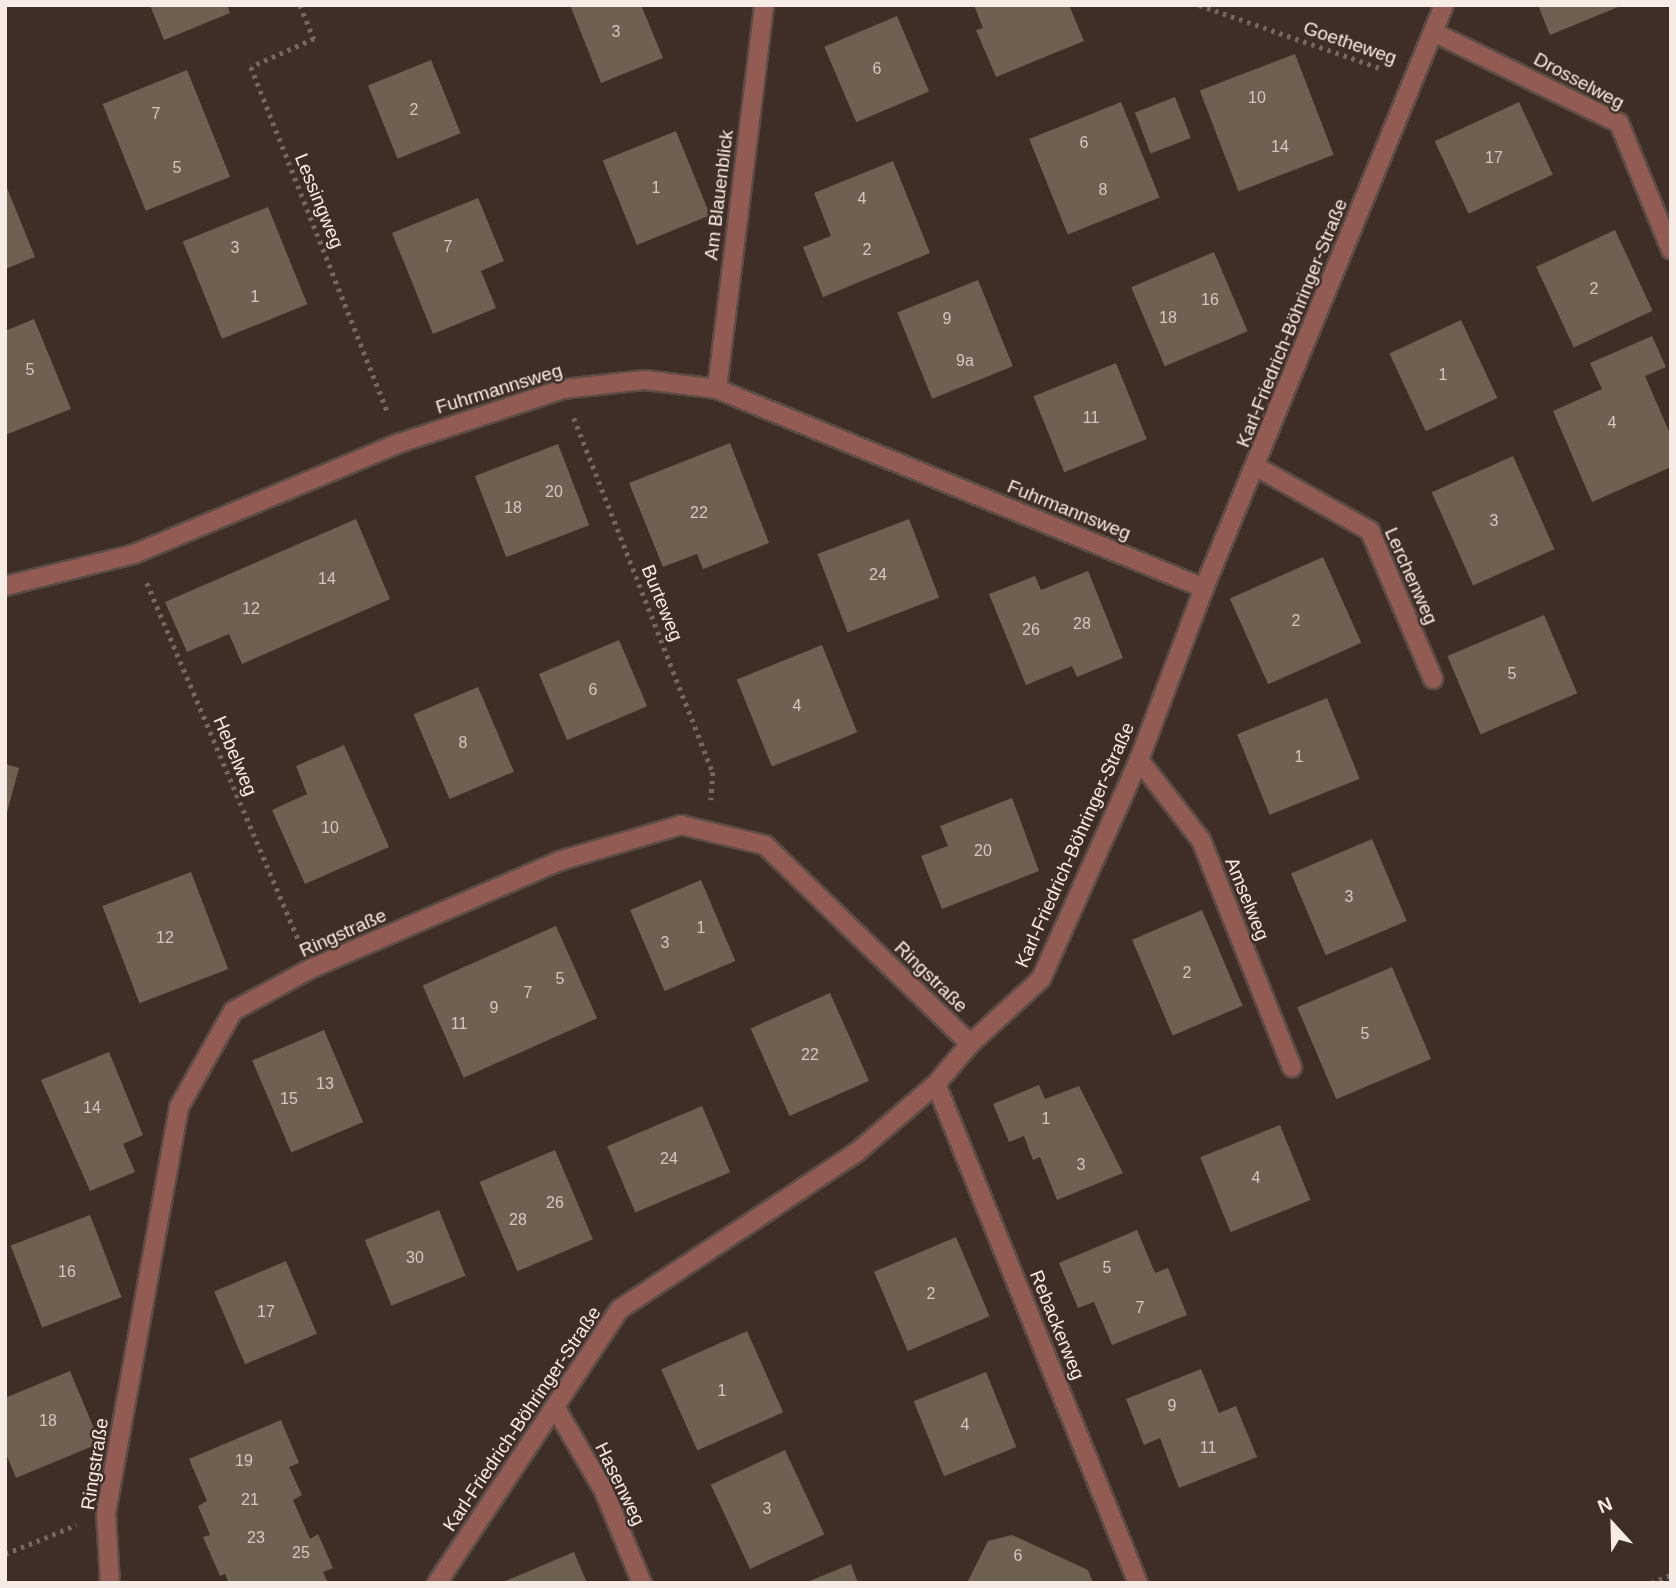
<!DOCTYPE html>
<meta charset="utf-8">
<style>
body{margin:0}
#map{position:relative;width:1676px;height:1588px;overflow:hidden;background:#3f2e25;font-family:Helvetica,sans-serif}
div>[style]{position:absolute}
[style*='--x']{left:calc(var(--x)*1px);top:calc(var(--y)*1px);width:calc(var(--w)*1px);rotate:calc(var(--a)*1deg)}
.building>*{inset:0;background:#6e6151;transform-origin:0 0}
.path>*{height:4.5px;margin-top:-2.25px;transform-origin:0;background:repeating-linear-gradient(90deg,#76675f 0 3.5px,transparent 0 8.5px)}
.roads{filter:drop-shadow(2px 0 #5c4c44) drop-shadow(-2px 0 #5c4c44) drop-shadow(0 2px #5c4c44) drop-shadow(0 -2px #5c4c44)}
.street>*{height:18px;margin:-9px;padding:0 9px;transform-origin:9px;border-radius:9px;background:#925c55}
span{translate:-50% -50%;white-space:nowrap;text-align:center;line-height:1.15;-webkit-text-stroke:5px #3f2e25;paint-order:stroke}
.number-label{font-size:16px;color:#d5c8c0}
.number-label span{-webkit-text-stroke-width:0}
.street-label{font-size:19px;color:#f7ebe5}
.frame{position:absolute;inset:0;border:7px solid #f7ebe5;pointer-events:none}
.north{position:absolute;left:1578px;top:1490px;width:70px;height:70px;-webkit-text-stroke:5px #3f2e25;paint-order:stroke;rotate:338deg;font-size:19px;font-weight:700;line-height:28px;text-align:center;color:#f7ebe5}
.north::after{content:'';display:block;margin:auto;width:24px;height:32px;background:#f7ebe5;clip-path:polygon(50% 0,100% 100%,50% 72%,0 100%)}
</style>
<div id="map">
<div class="building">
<div style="clip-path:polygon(150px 5px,227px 5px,230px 13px,164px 40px)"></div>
<div style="clip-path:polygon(570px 5px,641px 5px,663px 58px,601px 83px)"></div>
<div style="clip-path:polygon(974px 5px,1069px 5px,1084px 41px,996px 77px,976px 30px,983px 28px)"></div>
<div style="clip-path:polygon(1538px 5px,1623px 5px,1550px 35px)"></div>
<div style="left:897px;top:16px;width:82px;height:79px;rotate:67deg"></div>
<div style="left:1295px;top:54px;width:108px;height:102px;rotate:69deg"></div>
<div style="left:431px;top:60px;width:79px;height:68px;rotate:68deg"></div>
<div style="left:187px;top:70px;width:115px;height:91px;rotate:68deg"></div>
<div style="left:1175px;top:97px;width:44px;height:43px;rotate:69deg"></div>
<div style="left:1121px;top:102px;width:103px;height:99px;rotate:68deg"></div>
<div style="left:1519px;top:102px;width:80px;height:93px;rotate:65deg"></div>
<div style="left:676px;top:131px;width:91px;height:79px;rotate:68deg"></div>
<div style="clip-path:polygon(893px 161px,930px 253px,823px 297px,803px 247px,831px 236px,814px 193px)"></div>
<div style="clip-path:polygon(5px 183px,35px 257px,5px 269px)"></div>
<div style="clip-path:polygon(478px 198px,504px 261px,481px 271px,496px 308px,433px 334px,392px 233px)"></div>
<div style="left:268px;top:207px;width:105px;height:92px;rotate:68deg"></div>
<div style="left:1615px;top:230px;width:89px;height:87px;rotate:65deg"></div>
<div style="left:1214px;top:252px;width:86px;height:90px;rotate:67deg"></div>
<div style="left:978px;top:280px;width:93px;height:87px;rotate:68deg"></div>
<div style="clip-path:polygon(34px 319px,71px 409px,5px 435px,5px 331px)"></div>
<div style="left:1461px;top:320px;width:86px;height:79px;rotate:65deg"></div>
<div style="clip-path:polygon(1652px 336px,1666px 367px,1645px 376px,1671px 436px,1671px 467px,1592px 502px,1553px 411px,1602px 389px,1590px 363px)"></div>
<div style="left:1116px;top:363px;width:82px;height:89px;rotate:68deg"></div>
<div style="clip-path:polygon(730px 443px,769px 543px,703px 569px,697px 554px,663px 567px,629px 483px)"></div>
<div style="left:558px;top:444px;width:87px;height:89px;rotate:69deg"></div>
<div style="left:1513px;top:456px;width:102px;height:89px;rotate:66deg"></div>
<div style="clip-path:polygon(356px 519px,390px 599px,242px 664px,229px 634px,187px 652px,165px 602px)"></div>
<div style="left:909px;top:519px;width:84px;height:98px;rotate:69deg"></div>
<div style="left:1323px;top:557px;width:94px;height:102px;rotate:66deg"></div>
<div style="clip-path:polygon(1088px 571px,1123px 658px,1077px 677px,1072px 666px,1026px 685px,989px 594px,1035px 576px,1041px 590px)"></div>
<div style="left:1544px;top:615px;width:85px;height:105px;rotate:67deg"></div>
<div style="left:619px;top:640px;width:72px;height:87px;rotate:67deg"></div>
<div style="left:822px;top:645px;width:94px;height:92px;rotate:68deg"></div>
<div style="left:478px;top:687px;width:92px;height:70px;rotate:67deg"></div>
<div style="left:1327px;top:698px;width:87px;height:97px;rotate:68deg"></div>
<div style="clip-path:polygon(344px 745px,389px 847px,305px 884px,272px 810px,307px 794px,296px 766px)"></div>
<div style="clip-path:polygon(5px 764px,19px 768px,6px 816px,5px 816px)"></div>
<div style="clip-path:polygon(1012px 798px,1039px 871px,942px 909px,921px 856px,948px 846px,940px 826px)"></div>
<div style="left:1372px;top:839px;width:89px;height:88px;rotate:67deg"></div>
<div style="left:191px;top:872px;width:104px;height:95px;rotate:69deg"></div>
<div style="left:701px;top:880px;width:88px;height:77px;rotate:67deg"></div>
<div style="left:1202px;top:910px;width:104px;height:76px;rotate:67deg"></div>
<div style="left:556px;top:926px;width:101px;height:146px;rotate:66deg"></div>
<div style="left:1392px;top:967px;width:100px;height:103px;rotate:67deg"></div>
<div style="left:830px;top:993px;width:96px;height:87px;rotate:66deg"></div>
<div style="left:324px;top:1030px;width:100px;height:78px;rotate:67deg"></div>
<div style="clip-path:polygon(109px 1052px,143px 1135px,123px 1144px,135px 1172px,90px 1191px,41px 1080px)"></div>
<div style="clip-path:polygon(1039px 1085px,1045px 1099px,1079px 1086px,1123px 1173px,1057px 1200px,1040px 1157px,1033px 1160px,1024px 1136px,1009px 1142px,993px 1104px)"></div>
<div style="left:702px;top:1106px;width:72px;height:103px;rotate:67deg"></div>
<div style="left:1280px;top:1125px;width:81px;height:86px;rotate:68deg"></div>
<div style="left:555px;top:1150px;width:97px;height:82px;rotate:67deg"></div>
<div style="left:439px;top:1210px;width:71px;height:80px;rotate:68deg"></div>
<div style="left:90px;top:1215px;width:88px;height:85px;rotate:69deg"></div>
<div style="clip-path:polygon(1137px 1230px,1155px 1273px,1168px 1268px,1187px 1315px,1112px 1345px,1094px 1302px,1078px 1308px,1059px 1263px)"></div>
<div style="left:956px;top:1237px;width:86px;height:89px;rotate:67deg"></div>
<div style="left:286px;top:1261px;width:79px;height:78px;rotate:67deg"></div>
<div style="left:747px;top:1331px;width:89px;height:94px;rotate:66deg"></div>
<div style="clip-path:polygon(1201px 1369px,1219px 1413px,1236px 1406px,1257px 1457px,1179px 1488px,1160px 1438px,1144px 1445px,1126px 1399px)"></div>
<div style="clip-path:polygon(70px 1371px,100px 1443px,16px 1478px,5px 1451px,5px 1398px)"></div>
<div style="left:986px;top:1372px;width:81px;height:78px;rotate:68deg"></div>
<div style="clip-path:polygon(281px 1420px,299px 1463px,289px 1467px,302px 1495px,293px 1500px,310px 1539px,318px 1534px,333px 1568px,323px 1572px,328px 1583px,229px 1583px,225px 1574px,220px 1576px,203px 1537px,210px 1535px,198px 1506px,207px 1501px,189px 1459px)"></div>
<div style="left:785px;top:1450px;width:93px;height:82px;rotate:65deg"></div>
<div style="clip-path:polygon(1012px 1535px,1088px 1570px,1093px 1583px,967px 1583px,988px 1541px)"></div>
<div style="clip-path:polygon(574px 1552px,587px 1583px,501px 1583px)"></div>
<div style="clip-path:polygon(851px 1564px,858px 1583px,805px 1583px)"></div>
</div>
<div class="path">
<div style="--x:300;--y:5;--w:37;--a:68"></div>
<div style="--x:314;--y:39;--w:69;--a:156"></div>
<div style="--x:251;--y:67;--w:372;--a:68.4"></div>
<div style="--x:1199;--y:5;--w:195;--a:19.2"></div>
<div style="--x:574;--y:418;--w:380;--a:68.6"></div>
<div style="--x:713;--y:772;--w:28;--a:94"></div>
<div style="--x:147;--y:583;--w:387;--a:67"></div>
<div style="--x:5;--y:1554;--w:77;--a:-22.2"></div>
<div style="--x:1651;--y:1583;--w:22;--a:-22"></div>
</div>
<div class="roads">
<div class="street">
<div style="--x:1435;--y:33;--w:205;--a:26.1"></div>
<div style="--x:1619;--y:123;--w:137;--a:67.7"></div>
<div style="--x:717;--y:389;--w:387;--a:-83"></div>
<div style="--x:1257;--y:467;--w:130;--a:29.5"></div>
<div style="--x:1370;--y:531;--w:161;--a:66.9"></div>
<div style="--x:5;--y:586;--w:133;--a:-13.9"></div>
<div style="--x:134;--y:554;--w:288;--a:-22.7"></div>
<div style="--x:400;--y:443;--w:172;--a:-18.3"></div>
<div style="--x:563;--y:389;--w:82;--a:-6.3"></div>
<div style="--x:645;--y:380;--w:73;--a:7.1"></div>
<div style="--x:717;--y:389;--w:526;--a:22.23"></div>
<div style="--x:1139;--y:760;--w:101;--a:52.2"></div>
<div style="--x:1201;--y:840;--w:245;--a:68.2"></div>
<div style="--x:936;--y:1084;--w:538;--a:67.96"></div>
<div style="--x:555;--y:1407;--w:97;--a:59.7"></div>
<div style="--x:604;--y:1491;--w:100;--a:67.6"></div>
<div style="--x:110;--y:1583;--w:70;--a:-93.3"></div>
<div style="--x:106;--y:1513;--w:413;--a:-79.8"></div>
<div style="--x:179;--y:1107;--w:110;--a:-60.6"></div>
<div style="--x:233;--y:1011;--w:88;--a:-28.6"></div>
<div style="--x:310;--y:969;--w:271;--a:-23.4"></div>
<div style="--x:559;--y:861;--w:127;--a:-16.4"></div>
<div style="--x:681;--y:825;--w:86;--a:13.4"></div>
<div style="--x:765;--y:845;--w:286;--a:44.1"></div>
<div style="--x:437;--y:1583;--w:329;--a:-56.3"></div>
<div style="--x:620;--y:1309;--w:283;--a:-33.5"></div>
<div style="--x:856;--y:1153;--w:106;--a:-40.8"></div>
<div style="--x:936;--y:1084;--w:52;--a:-49.6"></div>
<div style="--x:970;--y:1044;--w:96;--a:-42.5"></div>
<div style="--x:1041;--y:979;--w:240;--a:-65.9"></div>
<div style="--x:1139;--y:760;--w:184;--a:-69.3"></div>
<div style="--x:1204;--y:588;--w:630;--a:-67.62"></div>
</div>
</div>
<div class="number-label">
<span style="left:616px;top:32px">3</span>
<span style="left:877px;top:69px">6</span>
<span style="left:1257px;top:98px">10</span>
<span style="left:414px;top:110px">2</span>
<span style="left:156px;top:114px">7</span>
<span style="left:1084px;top:143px">6</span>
<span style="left:1280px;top:147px">14</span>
<span style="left:1494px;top:158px">17</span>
<span style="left:177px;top:168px">5</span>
<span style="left:656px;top:188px">1</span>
<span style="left:1103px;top:190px">8</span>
<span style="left:862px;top:199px">4</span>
<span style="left:448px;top:247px">7</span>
<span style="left:235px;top:248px">3</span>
<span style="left:867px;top:250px">2</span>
<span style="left:1594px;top:289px">2</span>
<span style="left:255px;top:297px">1</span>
<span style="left:1210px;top:300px">16</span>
<span style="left:1168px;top:318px">18</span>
<span style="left:947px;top:319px">9</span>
<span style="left:965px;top:361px">9a</span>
<span style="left:30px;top:370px">5</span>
<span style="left:1443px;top:375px">1</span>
<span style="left:1091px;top:418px">11</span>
<span style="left:1612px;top:423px">4</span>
<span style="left:554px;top:492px">20</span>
<span style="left:513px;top:508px">18</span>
<span style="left:699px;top:513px">22</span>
<span style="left:1494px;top:521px">3</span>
<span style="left:878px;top:575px">24</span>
<span style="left:327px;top:579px">14</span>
<span style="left:251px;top:609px">12</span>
<span style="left:1296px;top:621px">2</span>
<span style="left:1082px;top:624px">28</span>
<span style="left:1031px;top:630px">26</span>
<span style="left:1512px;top:674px">5</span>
<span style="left:593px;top:690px">6</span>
<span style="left:797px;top:706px">4</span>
<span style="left:463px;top:743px">8</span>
<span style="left:1299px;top:757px">1</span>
<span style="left:330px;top:828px">10</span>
<span style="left:983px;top:851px">20</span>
<span style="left:1349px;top:897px">3</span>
<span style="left:701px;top:928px">1</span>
<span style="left:165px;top:938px">12</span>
<span style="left:665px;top:943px">3</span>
<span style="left:1187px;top:973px">2</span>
<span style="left:560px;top:979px">5</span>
<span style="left:528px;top:993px">7</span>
<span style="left:494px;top:1008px">9</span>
<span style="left:459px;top:1024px">11</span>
<span style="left:1365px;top:1034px">5</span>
<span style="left:810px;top:1055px">22</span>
<span style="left:325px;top:1084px">13</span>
<span style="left:289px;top:1099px">15</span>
<span style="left:92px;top:1108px">14</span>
<span style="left:1046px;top:1119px">1</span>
<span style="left:669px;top:1159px">24</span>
<span style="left:1081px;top:1165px">3</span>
<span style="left:1256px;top:1178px">4</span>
<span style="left:555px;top:1203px">26</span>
<span style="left:518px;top:1220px">28</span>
<span style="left:415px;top:1258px">30</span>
<span style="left:1107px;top:1268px">5</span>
<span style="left:67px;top:1272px">16</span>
<span style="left:931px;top:1294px">2</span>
<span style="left:1140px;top:1308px">7</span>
<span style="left:266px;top:1312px">17</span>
<span style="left:722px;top:1391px">1</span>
<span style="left:1172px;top:1406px">9</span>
<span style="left:48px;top:1421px">18</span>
<span style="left:965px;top:1425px">4</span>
<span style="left:1208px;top:1448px">11</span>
<span style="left:244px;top:1461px">19</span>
<span style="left:250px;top:1500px">21</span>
<span style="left:767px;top:1509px">3</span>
<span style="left:256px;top:1538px">23</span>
<span style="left:301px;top:1553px">25</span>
<span style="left:1018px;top:1556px">6</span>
</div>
<div class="street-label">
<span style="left:1350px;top:43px;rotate:19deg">Goetheweg</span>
<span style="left:1579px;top:81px;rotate:28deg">Drosselweg</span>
<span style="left:719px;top:195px;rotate:-83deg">Am Blauenblick</span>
<span style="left:319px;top:201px;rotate:68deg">Lessingweg</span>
<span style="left:1292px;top:323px;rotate:-68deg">Karl-Friedrich-Böhringer-Straße</span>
<span style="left:499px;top:389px;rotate:-17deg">Fuhrmannsweg</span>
<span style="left:1069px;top:510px;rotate:22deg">Fuhrmannsweg</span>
<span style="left:1411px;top:576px;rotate:66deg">Lerchenweg</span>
<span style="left:662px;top:603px;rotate:68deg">Burteweg</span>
<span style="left:235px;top:756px;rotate:67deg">Hebelweg</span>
<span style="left:1075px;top:845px;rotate:-66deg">Karl-Friedrich-Böhringer-Straße</span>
<span style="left:1247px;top:899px;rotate:68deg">Amselweg</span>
<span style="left:343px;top:933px;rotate:-24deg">Ringstraße</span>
<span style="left:931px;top:977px;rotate:44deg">Ringstraße</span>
<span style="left:1057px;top:1325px;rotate:68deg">Rebackerweg</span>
<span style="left:522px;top:1419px;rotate:-56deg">Karl-Friedrich-Böhringer-Straße</span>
<span style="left:95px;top:1464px;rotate:-81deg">Ringstraße</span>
<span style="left:620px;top:1484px;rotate:64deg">Hasenweg</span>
</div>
<div class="frame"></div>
<div class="north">N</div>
</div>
